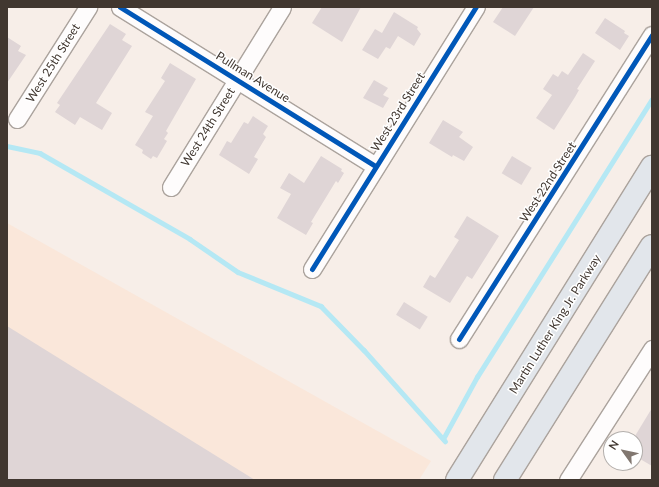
<!DOCTYPE html>
<style>
body{margin:0}
#map{position:relative;width:659px;height:487px;overflow:hidden;background:#f7eee8;font-family:Lato,sans-serif}
div>[style]{position:absolute}
[style*='--x']{left:calc(var(--x)*1px);top:calc(var(--y)*1px);width:calc(var(--w)*1px);rotate:calc(var(--a)*1deg)}
.built>*{inset:0;background:#fae7da}
.stream>*{height:4.5px;margin:-2.25px;padding:0 2.25px;transform-origin:2.25px;border-radius:2.25px;background:#b5e8f4}
.building>*{inset:0;background:#dfd5d6;transform-origin:0 0}
.roads{filter:drop-shadow(1px 0 #aba39d) drop-shadow(-1px 0 #aba39d) drop-shadow(0 1px #aba39d) drop-shadow(0 -1px #aba39d)}
.street>*{height:17px;margin:-8.5px;padding:0 8.5px;transform-origin:8.5px;border-radius:8.5px;background:#fefcfc}
.highway>*{height:22px;margin:-11px;padding:0 11px;transform-origin:11px;border-radius:11px;background:#e2e6eb}
.cycleway>*{height:5px;margin:-2.5px;padding:0 2.5px;transform-origin:2.5px;border-radius:2.5px;background:#0057b8}
span{translate:-50% -50%;white-space:nowrap;text-align:center;line-height:1.15;-webkit-text-stroke:3px #fff;paint-order:stroke}
.street-label{font-size:12px;color:#413730}
.frame{position:absolute;inset:0;border:8px solid #413730;pointer-events:none}
.north{position:absolute;left:603px;top:431px;width:40px;height:40px;box-sizing:border-box;background:#fff;border:1px solid #b3afac;border-radius:50%;rotate:303deg;font-size:11px;font-weight:700;line-height:16px;text-align:center;color:#413730}
.north::after{content:'';display:block;margin:auto;width:14px;height:18px;background:#817770;clip-path:polygon(50% 0,100% 100%,50% 72%,0 100%)}
</style>
<div id="map">
<div class="built">
<div style="clip-path:polygon(7px 223px,431px 461px,419px 480px,7px 480px)"></div>
</div>
<div class="stream">
<div style="--x:7;--y:146;--w:34;--a:12"></div>
<div style="--x:40;--y:153;--w:173;--a:29.8"></div>
<div style="--x:190;--y:239;--w:58;--a:34.5"></div>
<div style="--x:238;--y:272;--w:90;--a:22.3"></div>
<div style="--x:321;--y:306;--w:62;--a:45.7"></div>
<div style="--x:364;--y:350;--w:122;--a:48.3"></div>
<div style="--x:443;--y:439;--w:71;--a:-61.3"></div>
<div style="--x:477;--y:377;--w:328;--a:-57.8"></div>
</div>
<div class="building">
<div style="clip-path:polygon(322px 7px,361px 7px,342px 42px,312px 23px)"></div>
<div style="clip-path:polygon(503px 7px,534px 7px,515px 36px,493px 22px)"></div>
<div style="clip-path:polygon(394px 12px,418px 27px,417px 29px,421px 34px,414px 46px,398px 36px,390px 49px,386px 47px,378px 59px,362px 50px,375px 29px,382px 33px)"></div>
<div style="clip-path:polygon(605px 18px,625px 31px,624px 33px,629px 36px,620px 50px,595px 33px)"></div>
<div style="clip-path:polygon(110px 24px,126px 34px,122px 40px,132px 46px,96px 103px,112px 113px,102px 130px,80px 117px,75px 125px,55px 112px,60px 105px,57px 103px)"></div>
<div style="clip-path:polygon(7px 37px,21px 46px,18px 51px,26px 55px,7px 83px)"></div>
<div style="clip-path:polygon(583px 53px,595px 61px,577px 89px,579px 90px,575px 97px,554px 130px,536px 118px,552px 95px,543px 89px,553px 74px,558px 77px,562px 71px,568px 75px)"></div>
<div style="clip-path:polygon(170px 63px,196px 79px,166px 131px,168px 133px,164px 139px,167px 141px,157px 158px,153px 156px,151px 159px,142px 153px,143px 150px,135px 145px,153px 116px,145px 112px,165px 81px,161px 78px)"></div>
<div style="clip-path:polygon(374px 80px,388px 88px,383px 95px,389px 98px,383px 108px,363px 98px)"></div>
<div style="clip-path:polygon(253px 116px,268px 126px,263px 134px,266px 137px,254px 157px,258px 159px,249px 174px,219px 155px,227px 141px,231px 143px,244px 122px,248px 124px)"></div>
<div style="clip-path:polygon(443px 120px,463px 132px,459px 137px,473px 147px,464px 161px,453px 155px,452px 157px,429px 143px)"></div>
<div style="clip-path:polygon(321px 156px,342px 169px,341px 171px,344px 173px,338px 183px,336px 181px,311px 222px,313px 223px,306px 235px,277px 218px,291px 194px,280px 188px,289px 173px,304px 183px)"></div>
<div style="left:512px;top:156px;width:23px;height:20px;rotate:31deg"></div>
<div style="clip-path:polygon(467px 216px,499px 236px,472px 279px,467px 276px,450px 303px,423px 287px,430px 275px,435px 278px,459px 240px,454px 237px)"></div>
<div style="left:404px;top:302px;width:28px;height:15px;rotate:32deg"></div>
<div style="clip-path:polygon(7px 326px,255px 480px,7px 480px)"></div>
<div style="clip-path:polygon(652px 408px,652px 466px,635px 456px,635px 436px)"></div>
</div>
<div class="roads">
<div class="street">
<div style="--x:120;--y:7;--w:301;--a:31.9"></div>
<div style="--x:17;--y:119;--w:133;--a:-57.6"></div>
<div style="--x:171;--y:187;--w:211;--a:-58.3"></div>
<div style="--x:312;--y:269;--w:309;--a:-58"></div>
<div style="--x:459;--y:339;--w:360;--a:-57.6"></div>
<div style="--x:568;--y:480;--w:156;--a:-57.3"></div>
</div>
<div class="highway">
<div style="--x:457;--y:480;--w:369;--a:-58.1"></div>
<div style="--x:505;--y:480;--w:276;--a:-57.9"></div>
</div>
</div>
<div class="cycleway">
<div style="--x:120;--y:7;--w:301;--a:31.9"></div>
<div style="--x:312;--y:269;--w:309;--a:-58"></div>
<div style="--x:459;--y:339;--w:360;--a:-57.6"></div>
</div>
<div class="street-label">
<span style="left:53px;top:63px;rotate:-58deg">West 25th Street</span>
<span style="left:253px;top:77px;rotate:32deg">Pullman Avenue</span>
<span style="left:398px;top:112px;rotate:-58deg">West 23rd Street</span>
<span style="left:208px;top:127px;rotate:-58deg">West 24th Street</span>
<span style="left:548px;top:182px;rotate:-57deg">West 22nd Street</span>
<span style="left:555px;top:324px;rotate:-58deg">Martin Luther King Jr. Parkway</span>
</div>
<div class="frame"></div>
<div class="north">N</div>
</div>
